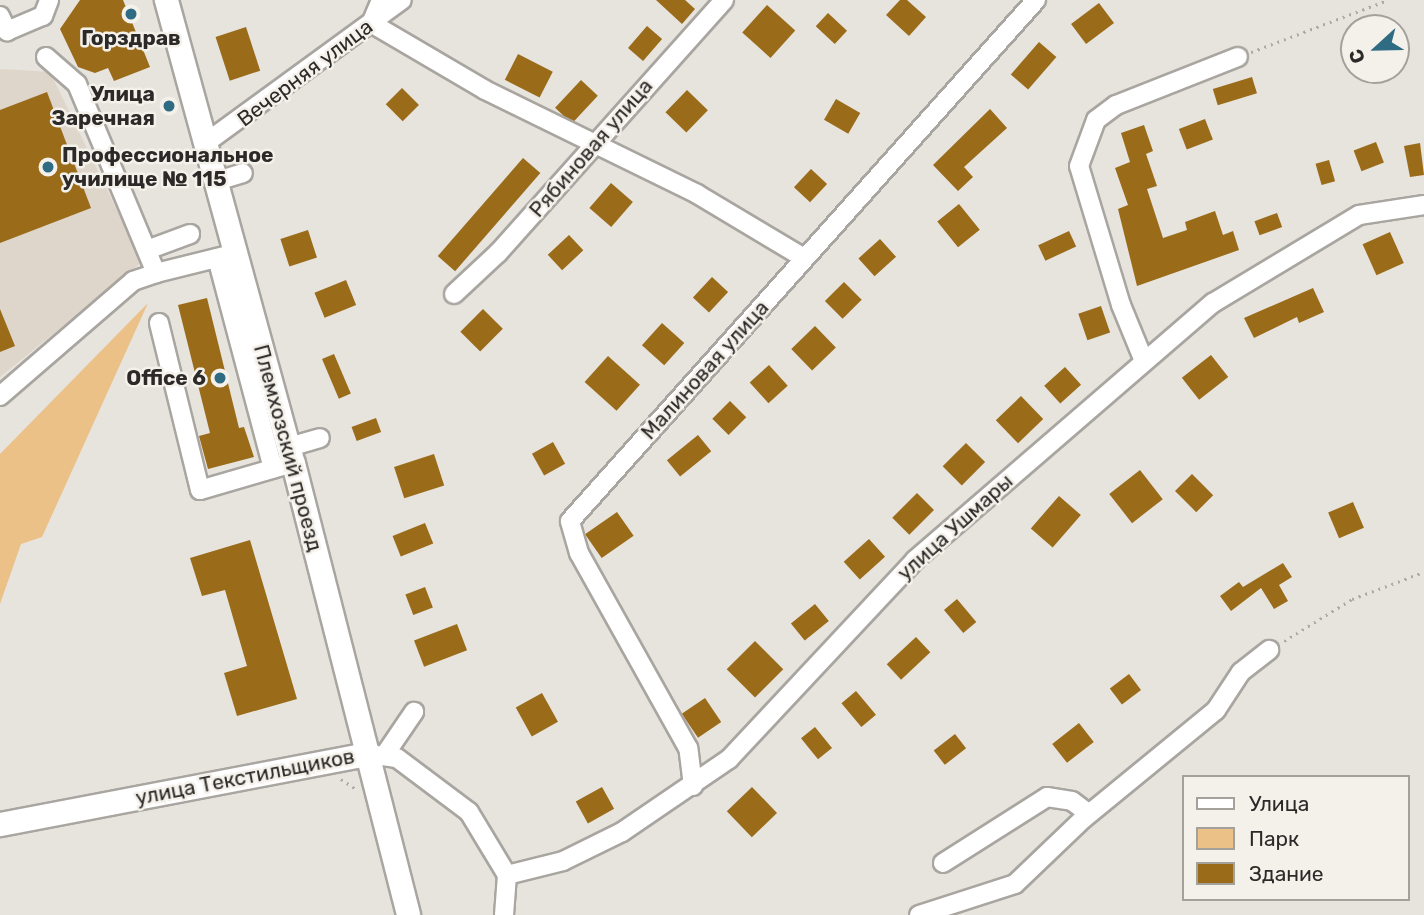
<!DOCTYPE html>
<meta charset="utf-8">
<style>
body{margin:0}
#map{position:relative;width:1424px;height:915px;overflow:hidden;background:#e7e3dd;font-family:Rubik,sans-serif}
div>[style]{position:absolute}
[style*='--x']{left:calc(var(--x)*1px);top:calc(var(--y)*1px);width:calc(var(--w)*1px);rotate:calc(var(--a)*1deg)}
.built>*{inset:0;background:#ded6ca}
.green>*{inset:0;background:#ebc187}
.building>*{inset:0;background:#9a6b19;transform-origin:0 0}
.path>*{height:2.5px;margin-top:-1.25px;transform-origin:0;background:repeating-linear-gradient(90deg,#adaaa5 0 2px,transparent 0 7px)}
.roads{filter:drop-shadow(2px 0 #a9a5a0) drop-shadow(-2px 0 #a9a5a0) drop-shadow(0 2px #a9a5a0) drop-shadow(0 -2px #a9a5a0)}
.minor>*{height:18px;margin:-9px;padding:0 9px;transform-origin:9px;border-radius:9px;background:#fff}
.major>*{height:23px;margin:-11.5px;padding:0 11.5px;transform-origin:11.5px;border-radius:11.5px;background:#fff}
.dots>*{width:19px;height:19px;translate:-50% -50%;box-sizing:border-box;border:4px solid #f4f0ea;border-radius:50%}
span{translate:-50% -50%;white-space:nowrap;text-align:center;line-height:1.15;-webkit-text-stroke:5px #f4f0ea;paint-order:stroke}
.poi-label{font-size:21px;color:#2b2a28;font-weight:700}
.right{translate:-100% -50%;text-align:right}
.left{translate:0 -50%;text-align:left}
.street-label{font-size:21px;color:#2b2a28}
.legend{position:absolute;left:1182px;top:775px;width:228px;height:126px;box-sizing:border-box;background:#f4f0ea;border:2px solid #a4a19c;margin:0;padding:9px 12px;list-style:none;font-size:21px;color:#2b2a28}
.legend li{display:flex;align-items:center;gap:14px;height:35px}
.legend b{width:35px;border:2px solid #a4a19c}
.north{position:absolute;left:1340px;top:14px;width:70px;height:70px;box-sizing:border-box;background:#f4f0ea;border:2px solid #a4a19c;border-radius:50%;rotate:248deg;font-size:19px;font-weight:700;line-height:28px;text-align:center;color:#2b2a28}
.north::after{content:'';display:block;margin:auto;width:24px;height:32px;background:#2f6c83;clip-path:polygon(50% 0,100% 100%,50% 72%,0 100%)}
</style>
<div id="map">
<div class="built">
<div style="clip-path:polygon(0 69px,50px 72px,142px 262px,0 377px)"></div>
</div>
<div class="green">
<div style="clip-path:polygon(148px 303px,42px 537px,21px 544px,0 604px,0 454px)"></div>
</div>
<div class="building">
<div style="clip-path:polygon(80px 0,123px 0,150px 67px,114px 81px,108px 68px,95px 73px,78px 67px,60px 29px)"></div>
<div style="clip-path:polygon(656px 0,685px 0,695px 9px,682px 24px)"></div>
<div style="clip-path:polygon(900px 0,907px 0,926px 17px,909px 36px,886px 15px)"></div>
<div style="left:1099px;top:3px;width:25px;height:35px;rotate:53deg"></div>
<div style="left:767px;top:5px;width:38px;height:37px;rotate:42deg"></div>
<div style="left:828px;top:13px;width:26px;height:18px;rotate:43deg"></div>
<div style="left:647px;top:26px;width:20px;height:29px;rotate:41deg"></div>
<div style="left:246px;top:27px;width:46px;height:32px;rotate:72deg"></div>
<div style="left:1039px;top:42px;width:23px;height:43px;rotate:41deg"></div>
<div style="left:518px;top:54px;width:39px;height:29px;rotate:27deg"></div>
<div style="left:1252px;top:77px;width:17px;height:41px;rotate:73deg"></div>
<div style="left:581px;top:80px;width:23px;height:38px;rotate:43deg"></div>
<div style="left:402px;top:88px;width:24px;height:23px;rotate:45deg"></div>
<div style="left:687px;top:90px;width:29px;height:31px;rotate:44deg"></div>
<div style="clip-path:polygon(47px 92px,91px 208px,0 243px,0 110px)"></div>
<div style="left:836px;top:99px;width:28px;height:24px;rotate:30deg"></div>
<div style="clip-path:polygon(990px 109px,1007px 128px,964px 167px,973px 177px,958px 191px,933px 165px)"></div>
<div style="left:1205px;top:119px;width:22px;height:28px;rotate:69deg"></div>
<div style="clip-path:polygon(1144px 125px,1153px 151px,1146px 154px,1157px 186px,1147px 189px,1163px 238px,1187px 230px,1185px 222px,1215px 211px,1223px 235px,1233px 231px,1239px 250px,1137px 286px,1118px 209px,1128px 205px,1115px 168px,1130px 162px,1121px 133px)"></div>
<div style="left:1376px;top:142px;width:22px;height:24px;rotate:69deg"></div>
<div style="clip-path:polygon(1420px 143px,1424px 175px,1410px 177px,1404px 146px)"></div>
<div style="left:523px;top:158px;width:23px;height:130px;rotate:41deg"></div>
<div style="left:1329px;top:160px;width:22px;height:14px;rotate:74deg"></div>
<div style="left:811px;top:169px;width:22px;height:25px;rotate:43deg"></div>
<div style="left:611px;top:183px;width:29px;height:33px;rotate:41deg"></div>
<div style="left:959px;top:204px;width:33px;height:28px;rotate:51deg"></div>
<div style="left:1277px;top:213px;width:15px;height:24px;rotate:70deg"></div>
<div style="left:308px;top:230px;width:29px;height:29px;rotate:72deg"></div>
<div style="left:1069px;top:231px;width:17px;height:34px;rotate:65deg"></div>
<div style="left:1390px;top:232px;width:34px;height:30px;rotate:66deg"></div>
<div style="left:569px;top:235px;width:21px;height:29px;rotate:47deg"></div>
<div style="left:880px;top:239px;width:24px;height:29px;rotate:48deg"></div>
<div style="left:712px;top:277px;width:22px;height:28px;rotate:43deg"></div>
<div style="left:346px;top:280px;width:27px;height:34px;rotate:68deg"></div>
<div style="left:844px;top:282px;width:25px;height:27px;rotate:45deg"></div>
<div style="clip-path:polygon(1313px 288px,1324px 312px,1299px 323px,1297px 317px,1254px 338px,1244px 318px)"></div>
<div style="clip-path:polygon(207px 298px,239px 428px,244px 427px,254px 457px,208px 469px,199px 436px,210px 433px,178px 305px)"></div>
<div style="left:1101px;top:306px;width:28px;height:24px;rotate:71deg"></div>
<div style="clip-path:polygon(0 309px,15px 346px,0 352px)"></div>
<div style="left:483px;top:309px;width:28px;height:32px;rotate:45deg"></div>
<div style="left:662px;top:323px;width:30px;height:30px;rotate:42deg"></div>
<div style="left:815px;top:326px;width:30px;height:33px;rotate:46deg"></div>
<div style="left:334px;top:354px;width:43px;height:13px;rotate:67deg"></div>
<div style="left:1211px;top:355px;width:28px;height:37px;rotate:52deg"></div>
<div style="left:608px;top:356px;width:43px;height:35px;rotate:42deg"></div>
<div style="left:769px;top:365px;width:28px;height:26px;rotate:48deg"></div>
<div style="left:1065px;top:367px;width:24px;height:28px;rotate:48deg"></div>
<div style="left:1021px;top:396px;width:32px;height:35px;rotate:46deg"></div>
<div style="left:730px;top:401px;width:23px;height:25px;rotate:45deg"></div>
<div style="left:376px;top:418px;width:15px;height:26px;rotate:70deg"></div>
<div style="left:698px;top:435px;width:21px;height:40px;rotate:51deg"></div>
<div style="left:553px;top:442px;width:25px;height:24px;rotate:61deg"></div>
<div style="left:966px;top:443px;width:27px;height:33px;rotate:45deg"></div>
<div style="left:434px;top:454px;width:33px;height:42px;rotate:72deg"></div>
<div style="left:1140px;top:470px;width:37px;height:39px;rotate:52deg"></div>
<div style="left:1192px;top:474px;width:30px;height:24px;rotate:45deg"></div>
<div style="left:917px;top:493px;width:24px;height:35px;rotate:45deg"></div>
<div style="left:1059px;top:496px;width:29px;height:43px;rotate:41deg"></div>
<div style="left:1353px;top:502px;width:28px;height:27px;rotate:67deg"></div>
<div style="left:617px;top:512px;width:29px;height:39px;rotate:55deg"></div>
<div style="left:425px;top:523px;width:22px;height:35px;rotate:68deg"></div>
<div style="left:869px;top:539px;width:24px;height:34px;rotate:48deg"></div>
<div style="clip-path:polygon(250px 540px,297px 699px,237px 716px,224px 673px,247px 666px,225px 590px,202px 596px,190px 558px)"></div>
<div style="clip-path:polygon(1283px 563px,1292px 577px,1279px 585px,1288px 601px,1274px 609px,1261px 588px,1231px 611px,1220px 596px,1239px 582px,1243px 587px)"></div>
<div style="left:425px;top:587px;width:22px;height:21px;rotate:69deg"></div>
<div style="left:957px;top:599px;width:30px;height:17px;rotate:50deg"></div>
<div style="left:815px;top:604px;width:22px;height:31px;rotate:51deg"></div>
<div style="left:457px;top:624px;width:28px;height:46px;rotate:69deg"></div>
<div style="left:916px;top:637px;width:21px;height:40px;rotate:47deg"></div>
<div style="left:755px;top:641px;width:40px;height:40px;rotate:45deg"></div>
<div style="left:1129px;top:674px;width:20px;height:24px;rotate:53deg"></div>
<div style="left:856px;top:691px;width:31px;height:19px;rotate:50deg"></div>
<div style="left:542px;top:693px;width:33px;height:30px;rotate:61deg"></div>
<div style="left:705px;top:698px;width:29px;height:28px;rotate:56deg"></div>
<div style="left:1079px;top:723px;width:24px;height:34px;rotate:52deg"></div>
<div style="left:815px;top:727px;width:27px;height:18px;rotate:51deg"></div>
<div style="left:955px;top:734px;width:18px;height:27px;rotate:52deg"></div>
<div style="left:602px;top:787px;width:25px;height:30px;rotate:61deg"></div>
<div style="left:752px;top:787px;width:36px;height:35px;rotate:46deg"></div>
</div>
<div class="path">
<div style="--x:1251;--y:52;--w:147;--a:-20.8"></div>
<div style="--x:1284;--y:641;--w:80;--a:-31.7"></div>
<div style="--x:1352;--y:599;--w:77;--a:-20.6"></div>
<div style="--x:341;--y:779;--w:18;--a:34"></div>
</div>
<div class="roads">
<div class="minor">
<div style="--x:381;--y:0;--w:25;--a:113"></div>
<div style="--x:371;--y:23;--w:132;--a:30.4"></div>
<div style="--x:485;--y:90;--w:236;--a:26.1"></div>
<div style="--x:697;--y:194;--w:125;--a:30.9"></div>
<div style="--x:0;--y:16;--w:17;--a:65"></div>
<div style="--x:7;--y:31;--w:39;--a:-23"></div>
<div style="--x:43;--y:16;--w:17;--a:-69"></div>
<div style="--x:46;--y:57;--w:41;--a:41.1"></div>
<div style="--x:77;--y:84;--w:205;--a:67.3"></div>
<div style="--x:156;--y:273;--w:82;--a:-14"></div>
<div style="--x:207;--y:142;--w:241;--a:-36.1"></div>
<div style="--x:217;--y:181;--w:27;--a:-17"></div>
<div style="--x:147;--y:250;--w:46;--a:-20.4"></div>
<div style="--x:217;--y:258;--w:218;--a:75.1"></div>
<div style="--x:454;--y:294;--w:60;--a:-43"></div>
<div style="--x:498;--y:253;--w:339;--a:-48.2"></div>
<div style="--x:159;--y:323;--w:172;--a:76.2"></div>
<div style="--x:200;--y:490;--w:97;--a:-16.2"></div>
<div style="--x:1144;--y:361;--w:61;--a:-112.3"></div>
<div style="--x:1121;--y:305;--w:145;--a:-106.8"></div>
<div style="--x:1079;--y:166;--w:49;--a:-69.7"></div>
<div style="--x:1096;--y:120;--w:25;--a:-37"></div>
<div style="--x:1116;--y:105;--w:131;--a:-21.5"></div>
<div style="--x:0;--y:396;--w:176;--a:-40.8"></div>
<div style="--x:133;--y:281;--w:24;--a:-19"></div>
<div style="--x:289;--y:447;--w:32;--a:-16"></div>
<div style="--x:386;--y:753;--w:50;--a:-55.7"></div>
<div style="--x:368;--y:754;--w:29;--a:8"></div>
<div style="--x:397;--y:758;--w:90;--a:36.9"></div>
<div style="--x:469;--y:812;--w:74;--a:58.9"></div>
<div style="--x:507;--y:875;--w:40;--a:94.3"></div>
<div style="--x:693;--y:786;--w:38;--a:-97"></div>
<div style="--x:688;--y:748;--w:223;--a:-119.2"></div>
<div style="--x:579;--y:553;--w:33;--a:-106"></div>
<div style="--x:570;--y:521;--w:699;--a:-48.19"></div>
<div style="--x:943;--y:863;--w:123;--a:-32.4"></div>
<div style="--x:1047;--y:797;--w:25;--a:9"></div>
<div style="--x:1072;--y:801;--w:21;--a:37"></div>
<div style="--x:507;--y:875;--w:58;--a:-14"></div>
<div style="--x:563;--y:861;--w:66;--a:-26.2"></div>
<div style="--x:622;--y:832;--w:130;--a:-34.3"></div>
<div style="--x:729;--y:759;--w:272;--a:-46.9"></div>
<div style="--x:915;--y:560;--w:394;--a:-40.8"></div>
<div style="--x:1213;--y:303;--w:170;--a:-31.1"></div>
<div style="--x:1359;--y:215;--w:66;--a:-8.7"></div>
<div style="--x:919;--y:915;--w:101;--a:-17.9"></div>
<div style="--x:1015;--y:884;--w:94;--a:-43.7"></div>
<div style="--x:1083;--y:819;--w:172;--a:-39.3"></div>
<div style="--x:1216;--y:710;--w:45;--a:-56.7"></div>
<div style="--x:1241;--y:672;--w:36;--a:-38"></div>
</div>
<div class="major">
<div style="--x:166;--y:0;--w:480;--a:74.7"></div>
<div style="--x:293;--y:463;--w:466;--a:75.7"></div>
<div style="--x:0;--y:824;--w:375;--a:-10.8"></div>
</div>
</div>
<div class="dots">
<div style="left:131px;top:14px;background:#2f6c83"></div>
<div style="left:169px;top:106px;background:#2f6c83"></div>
<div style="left:48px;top:167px;background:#2f6c83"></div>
<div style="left:220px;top:378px;background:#2f6c83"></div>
</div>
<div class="poi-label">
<span style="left:131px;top:38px">Горздрав</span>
<span class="right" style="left:155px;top:106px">Улица<br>Заречная</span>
<span class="left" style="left:62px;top:167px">Профессиональное<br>училище № 115</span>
<span class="right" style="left:206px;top:378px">Office 6</span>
</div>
<div class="street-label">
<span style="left:305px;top:73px;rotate:-37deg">Вечерняя улица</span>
<span style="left:591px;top:148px;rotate:-49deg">Рябиновая улица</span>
<span style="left:705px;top:370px;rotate:-48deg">Малиновая улица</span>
<span style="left:288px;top:448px;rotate:75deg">Племхозский проезд</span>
<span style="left:955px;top:527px;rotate:-42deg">улица Ушмары</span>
<span style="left:245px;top:777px;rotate:-11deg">улица Текстильщиков</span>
</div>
<ul class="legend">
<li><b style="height:9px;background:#fff"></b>Улица</li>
<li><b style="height:19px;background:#ebc187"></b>Парк</li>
<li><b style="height:19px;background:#9a6b19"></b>Здание</li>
</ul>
<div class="north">С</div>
</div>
